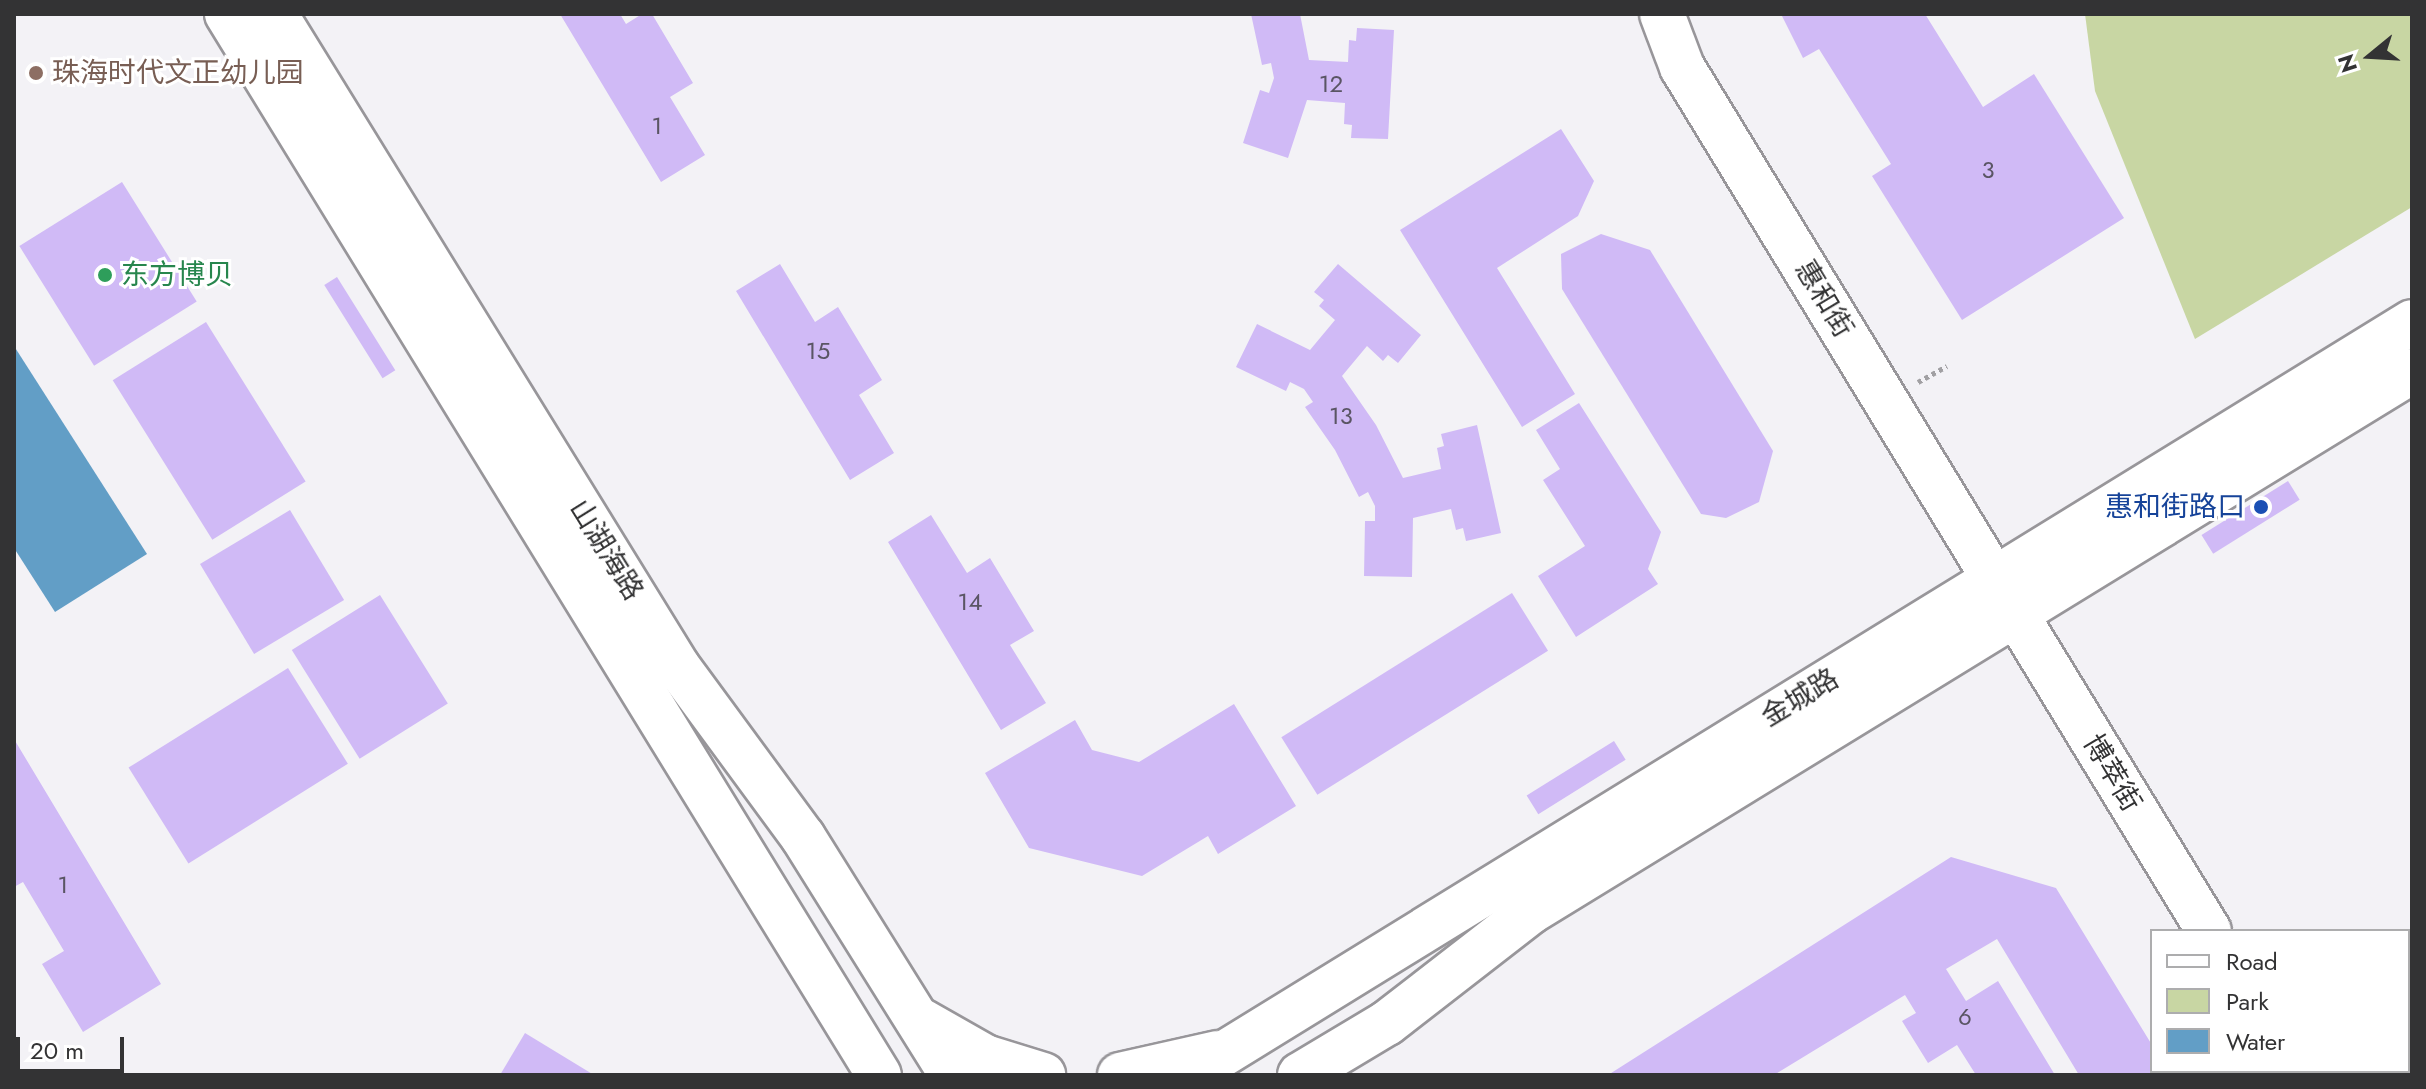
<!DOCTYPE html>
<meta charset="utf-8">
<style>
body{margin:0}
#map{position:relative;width:2426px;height:1089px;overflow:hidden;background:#f3f2f6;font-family:Jost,"Noto Sans SC",sans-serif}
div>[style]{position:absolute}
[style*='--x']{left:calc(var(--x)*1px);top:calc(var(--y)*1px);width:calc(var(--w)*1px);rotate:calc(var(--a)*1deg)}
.green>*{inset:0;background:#c8d6a3}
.water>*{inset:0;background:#629ec6}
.building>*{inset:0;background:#d0baf6;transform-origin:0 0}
.path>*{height:5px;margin-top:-2.5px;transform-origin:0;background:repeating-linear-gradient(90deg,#a1a0a3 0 4px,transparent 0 8px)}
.roads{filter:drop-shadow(2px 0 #98969a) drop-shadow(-2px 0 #98969a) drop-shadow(0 2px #98969a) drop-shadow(0 -2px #98969a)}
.minor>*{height:44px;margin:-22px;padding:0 22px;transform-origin:22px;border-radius:22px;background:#fff}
.dots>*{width:22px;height:22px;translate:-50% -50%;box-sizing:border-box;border:4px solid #fff;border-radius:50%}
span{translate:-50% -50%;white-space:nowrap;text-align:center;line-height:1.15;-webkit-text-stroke:6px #fff;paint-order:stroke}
.number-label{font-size:24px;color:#5a5564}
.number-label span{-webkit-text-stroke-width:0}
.education-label{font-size:28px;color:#785e54}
.left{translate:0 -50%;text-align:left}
.leisure-label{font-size:28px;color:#27864d}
.street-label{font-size:28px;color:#333334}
.transit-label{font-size:28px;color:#164399}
.right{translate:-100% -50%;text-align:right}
.frame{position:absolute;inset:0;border:16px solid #333334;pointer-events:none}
.legend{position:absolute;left:2150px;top:929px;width:260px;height:144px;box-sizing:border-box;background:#fff;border:2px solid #adadae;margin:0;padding:10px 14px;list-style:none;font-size:24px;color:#333334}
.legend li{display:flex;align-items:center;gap:16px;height:40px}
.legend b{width:40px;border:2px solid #adadae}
.north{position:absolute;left:2330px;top:16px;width:80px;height:80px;-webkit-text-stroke:6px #fff;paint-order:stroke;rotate:252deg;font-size:22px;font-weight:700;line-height:32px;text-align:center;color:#333334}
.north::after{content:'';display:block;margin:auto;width:28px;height:36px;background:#333334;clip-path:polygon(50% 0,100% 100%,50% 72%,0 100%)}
.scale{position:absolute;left:16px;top:1037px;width:108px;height:36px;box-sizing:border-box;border:4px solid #333334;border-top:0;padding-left:10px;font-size:24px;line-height:28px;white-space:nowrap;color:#333334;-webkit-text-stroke:6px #fff;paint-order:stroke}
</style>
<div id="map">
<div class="green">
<div style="clip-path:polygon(2085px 14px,2412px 14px,2412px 207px,2195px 339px,2095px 91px)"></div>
</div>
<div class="water">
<div style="clip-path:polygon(14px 346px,147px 554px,55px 612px,14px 548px)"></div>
</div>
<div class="building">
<div style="clip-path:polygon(560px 14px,620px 14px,626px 24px,642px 14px,652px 14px,693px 83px,670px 97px,705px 155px,661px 182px)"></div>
<div style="clip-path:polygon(1251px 14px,1300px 14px,1309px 60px,1348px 62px,1349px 40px,1356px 41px,1357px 28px,1394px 30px,1388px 139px,1351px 138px,1352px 125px,1344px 124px,1345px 103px,1307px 100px,1288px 158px,1243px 143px,1260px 90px,1269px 93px,1274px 78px,1271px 63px,1262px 65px)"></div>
<div style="clip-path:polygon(1781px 14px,1925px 14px,1983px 107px,2034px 74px,2124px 218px,1962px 320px,1872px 176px,1891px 164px,1819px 49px,1803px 58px)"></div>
<div style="clip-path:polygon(1561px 129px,1594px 181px,1578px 216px,1497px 268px,1575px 394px,1522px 427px,1400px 230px)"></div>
<div style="left:122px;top:182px;width:141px;height:121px;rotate:58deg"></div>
<div style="clip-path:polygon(1601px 234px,1650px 250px,1773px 451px,1759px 502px,1726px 518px,1701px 514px,1562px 289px,1561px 254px)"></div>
<div style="clip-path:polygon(780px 264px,815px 322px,838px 307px,882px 380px,859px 395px,894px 453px,850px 480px,736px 291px)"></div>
<div style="clip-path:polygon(1338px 264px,1421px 335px,1398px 363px,1388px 355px,1383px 361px,1367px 346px,1342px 376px,1376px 425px,1403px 478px,1441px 469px,1437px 448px,1444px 446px,1441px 434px,1477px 425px,1501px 533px,1466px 541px,1463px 528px,1456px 530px,1451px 509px,1413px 518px,1412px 577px,1364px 576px,1365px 521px,1375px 521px,1375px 506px,1368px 492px,1359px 497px,1335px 450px,1305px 407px,1313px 402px,1304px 389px,1290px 382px,1286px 391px,1236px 367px,1257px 324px,1310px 350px,1335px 320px,1319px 306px,1324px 300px,1314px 292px)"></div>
<div style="left:337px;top:277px;width:110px;height:15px;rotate:58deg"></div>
<div style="left:206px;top:322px;width:188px;height:110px;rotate:58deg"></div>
<div style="clip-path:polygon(1579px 403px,1661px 532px,1648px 569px,1658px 584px,1576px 637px,1538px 576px,1585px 546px,1543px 480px,1560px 469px,1536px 430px)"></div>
<div style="left:2288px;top:481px;width:22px;height:102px;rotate:58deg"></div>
<div style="left:290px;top:510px;width:105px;height:105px;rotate:59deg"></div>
<div style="clip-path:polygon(931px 515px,967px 573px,990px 558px,1034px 631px,1010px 645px,1046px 703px,1001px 730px,888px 542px)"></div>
<div style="left:1512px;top:593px;width:68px;height:272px;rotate:58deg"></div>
<div style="left:380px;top:595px;width:128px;height:104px;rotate:58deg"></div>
<div style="left:288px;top:668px;width:113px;height:188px;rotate:58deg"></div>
<div style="clip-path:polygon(1234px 704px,1296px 806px,1218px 854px,1208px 836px,1142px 876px,1029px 848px,985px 773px,1075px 720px,1092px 750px,1139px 762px)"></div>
<div style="clip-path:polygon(14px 739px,161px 984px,83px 1032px,42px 964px,64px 951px,23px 882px,14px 887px)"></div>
<div style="left:1614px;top:741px;width:22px;height:103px;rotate:58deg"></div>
<div style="clip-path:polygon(1951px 857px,2056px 888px,2152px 1045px,2152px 1071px,2168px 1071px,2170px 1075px,2079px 1075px,1997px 939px,1946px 969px,1966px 1001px,1998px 981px,2055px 1075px,1976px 1075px,1957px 1045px,1928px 1063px,1902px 1021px,1916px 1013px,1905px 995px,1774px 1075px,1608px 1075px)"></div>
<div style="clip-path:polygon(525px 1033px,594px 1075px,500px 1075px)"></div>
</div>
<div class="path">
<div style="--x:1918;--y:382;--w:33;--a:-29"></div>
</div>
<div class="roads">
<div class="minor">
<div style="--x:227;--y:14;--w:1245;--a:58.43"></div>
<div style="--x:275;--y:14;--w:767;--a:58.32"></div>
<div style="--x:678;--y:667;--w:211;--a:53.7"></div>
<div style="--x:803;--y:837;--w:281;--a:58"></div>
<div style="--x:1662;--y:14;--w:57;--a:69.3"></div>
<div style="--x:1682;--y:67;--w:1012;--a:58.62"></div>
<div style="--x:922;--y:1021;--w:73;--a:29.7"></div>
<div style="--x:985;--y:1057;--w:61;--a:17.2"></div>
<div style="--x:2294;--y:1071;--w:5;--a:53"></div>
<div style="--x:1120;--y:1075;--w:100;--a:-12.7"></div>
<div style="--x:1189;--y:1075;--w:1436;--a:-31.62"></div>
<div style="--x:1300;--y:1075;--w:101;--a:-30.9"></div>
<div style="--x:1387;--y:1023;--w:181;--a:-37.8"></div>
<div style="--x:1530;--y:912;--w:1035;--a:-31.52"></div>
</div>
</div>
<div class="dots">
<div style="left:36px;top:73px;background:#8d6e63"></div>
<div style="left:105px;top:275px;background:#2e9e5b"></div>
<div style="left:2261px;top:507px;background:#1a4fb4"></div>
</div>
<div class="number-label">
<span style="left:1331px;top:84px">12</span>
<span style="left:657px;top:126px">1</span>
<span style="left:1988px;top:170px">3</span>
<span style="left:818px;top:351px">15</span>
<span style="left:1341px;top:416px">13</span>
<span style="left:970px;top:602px">14</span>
<span style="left:63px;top:885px">1</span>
<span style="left:1965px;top:1017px">6</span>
</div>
<div class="education-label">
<span class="left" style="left:52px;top:73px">珠海时代文正幼儿园</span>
</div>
<div class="leisure-label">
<span class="left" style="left:121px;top:275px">东方博贝</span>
</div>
<div class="street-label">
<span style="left:1824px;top:299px;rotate:59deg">惠和街</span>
<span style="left:606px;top:550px;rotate:58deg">山湖海路</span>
<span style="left:1800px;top:698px;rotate:-31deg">金城路</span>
<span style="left:2112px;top:773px;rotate:59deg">博萃街</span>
</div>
<div class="transit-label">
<span class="right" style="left:2245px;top:507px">惠和街路口</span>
</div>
<div class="frame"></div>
<ul class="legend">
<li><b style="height:10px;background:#fff"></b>Road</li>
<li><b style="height:22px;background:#c8d6a3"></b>Park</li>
<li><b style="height:22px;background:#629ec6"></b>Water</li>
</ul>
<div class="north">N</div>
<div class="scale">20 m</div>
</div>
